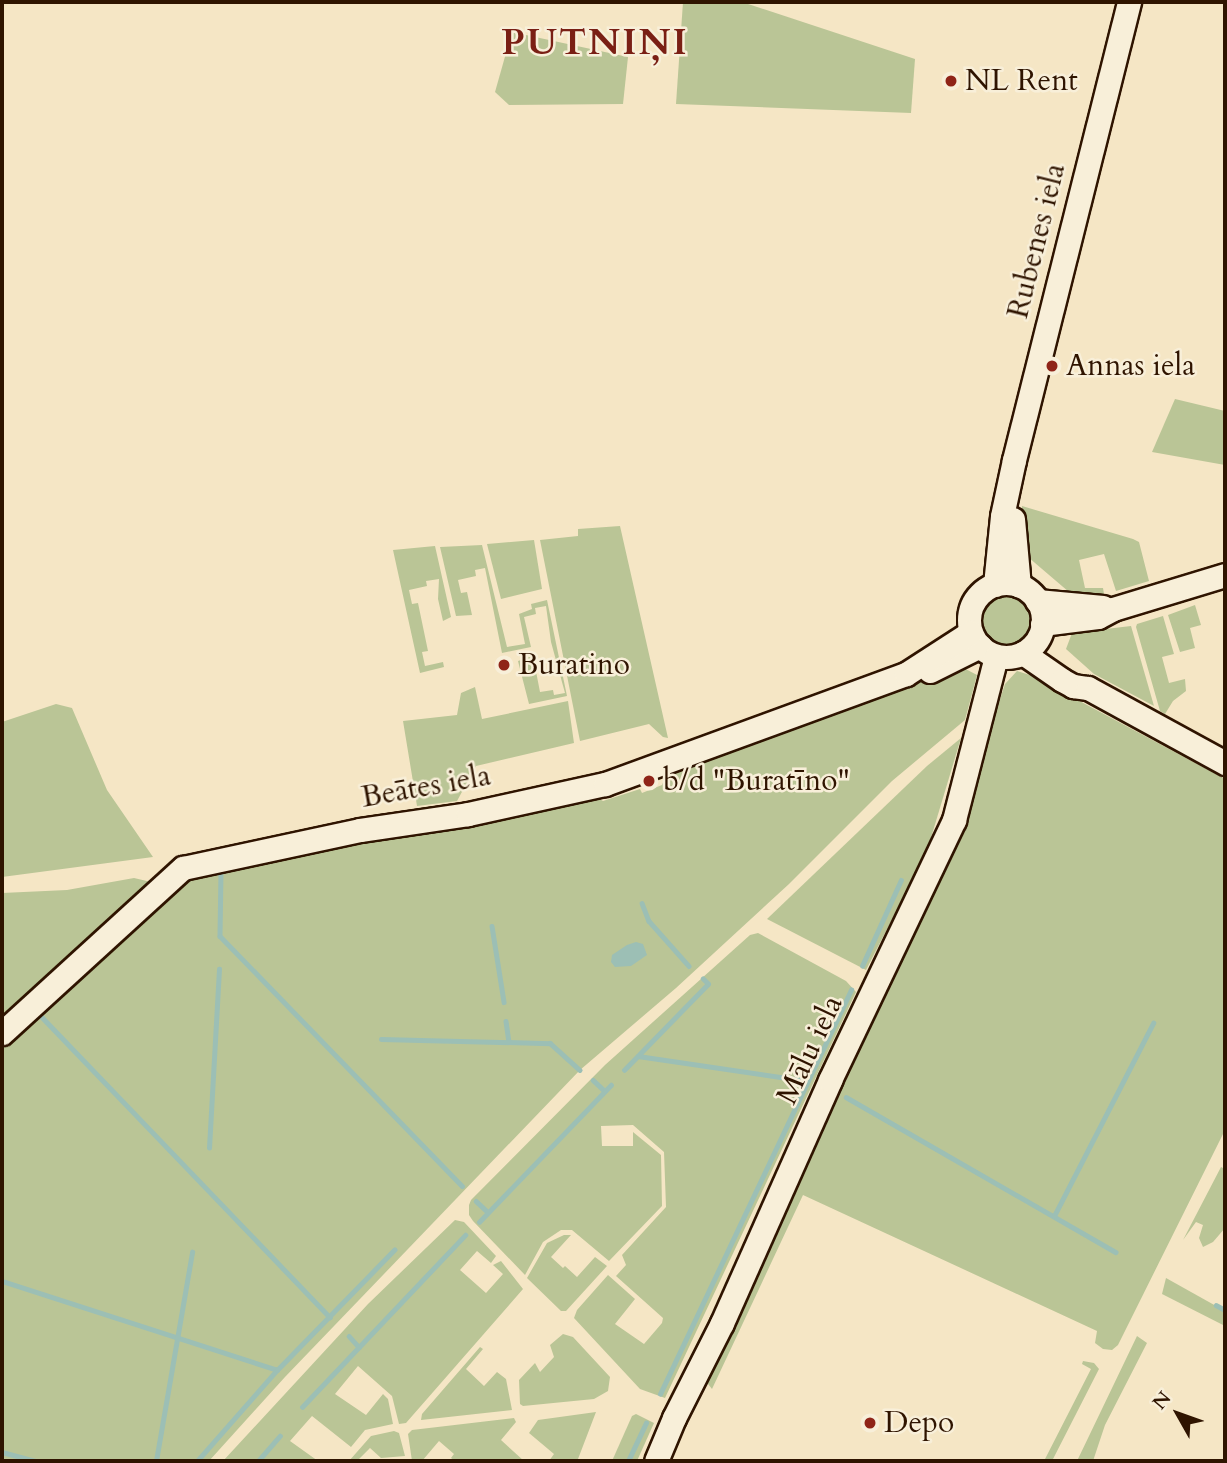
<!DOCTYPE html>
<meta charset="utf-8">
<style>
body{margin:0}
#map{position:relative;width:1227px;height:1463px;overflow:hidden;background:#f5e6c5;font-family:Cardo,serif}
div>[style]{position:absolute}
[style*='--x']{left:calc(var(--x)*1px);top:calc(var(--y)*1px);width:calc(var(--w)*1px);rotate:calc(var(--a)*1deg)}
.green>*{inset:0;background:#bac596}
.round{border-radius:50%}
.water>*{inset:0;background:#9cbfb5}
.stream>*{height:4.5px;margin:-2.25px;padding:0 2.25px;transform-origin:2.25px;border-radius:2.25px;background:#9cbfb5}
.roads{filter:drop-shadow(2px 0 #2f1400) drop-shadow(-2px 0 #2f1400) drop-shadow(0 2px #2f1400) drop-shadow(0 -2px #2f1400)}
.secondary>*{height:23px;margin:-11.5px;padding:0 11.5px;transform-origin:11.5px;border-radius:11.5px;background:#f8efd9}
.secondary>.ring{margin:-11.5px;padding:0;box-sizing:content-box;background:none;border:23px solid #f8efd9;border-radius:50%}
.dots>*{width:19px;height:19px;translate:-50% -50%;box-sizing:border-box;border:4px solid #f8efd9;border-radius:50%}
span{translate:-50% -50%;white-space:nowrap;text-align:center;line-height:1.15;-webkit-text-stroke:5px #f8efd9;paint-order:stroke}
.poi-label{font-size:30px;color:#2f1400}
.left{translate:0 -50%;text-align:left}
.street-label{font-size:30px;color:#2f1400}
.district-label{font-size:37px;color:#7a1f14;font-weight:700;letter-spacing:2px}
.frame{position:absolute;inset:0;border:4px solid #2f1400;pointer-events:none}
.north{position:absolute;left:1143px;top:1379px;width:70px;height:70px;-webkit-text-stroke:5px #f8efd9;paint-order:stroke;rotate:310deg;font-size:19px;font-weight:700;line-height:28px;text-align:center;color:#2f1400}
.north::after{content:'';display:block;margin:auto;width:24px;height:32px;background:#2f1400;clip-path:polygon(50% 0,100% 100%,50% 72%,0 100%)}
</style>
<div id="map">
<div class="green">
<div style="clip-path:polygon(683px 2px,742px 2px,915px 59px,911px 113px,676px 104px)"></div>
<div style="clip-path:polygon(512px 32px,628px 57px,623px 104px,509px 105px,495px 92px)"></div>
<div style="clip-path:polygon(1175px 399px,1225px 411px,1225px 465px,1152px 452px)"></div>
<div style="clip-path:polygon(1022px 506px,1133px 539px,1139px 542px,1149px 581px,1116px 591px,1104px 554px,1079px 560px,1085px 588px,1103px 588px,1104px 594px,1069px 592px,1028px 557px,1024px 545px)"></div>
<div style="clip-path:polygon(620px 526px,668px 738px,663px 737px,649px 724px,580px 741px,540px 540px,578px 536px,578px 529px)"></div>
<div style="clip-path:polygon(534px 540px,542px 589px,501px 599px,487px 544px)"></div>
<div style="clip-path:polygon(482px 545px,507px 647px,525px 644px,519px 614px,532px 609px,531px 604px,547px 600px,567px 696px,529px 704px,520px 669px,518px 661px,533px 656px,540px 692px,553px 690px,554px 695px,565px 693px,551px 642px,546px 606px,535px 608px,536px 614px,524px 617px,531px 647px,502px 653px,485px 568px,475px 570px,476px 576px,458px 580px,461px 593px,467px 592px,472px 615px,456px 616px,440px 547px)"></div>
<div style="clip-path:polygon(435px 546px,451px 617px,443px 621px,438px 599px,439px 579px,426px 581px,427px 586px,409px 590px,412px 604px,418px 603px,428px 651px,422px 652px,425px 666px,443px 662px,444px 667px,420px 673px,393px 550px)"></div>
<div class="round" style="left:976px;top:592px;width:58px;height:58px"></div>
<div style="clip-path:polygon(1195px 605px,1201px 625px,1190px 628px,1195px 648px,1180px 652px,1168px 615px)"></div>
<div style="clip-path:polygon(1163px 616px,1174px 654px,1162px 657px,1169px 683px,1185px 679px,1186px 691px,1173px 701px,1165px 714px,1160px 711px,1136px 627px,1137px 624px)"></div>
<div style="clip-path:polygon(1131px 626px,1154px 706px,1094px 674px,1066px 649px,1072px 633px)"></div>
<div style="clip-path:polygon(958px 665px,977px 675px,965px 720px,892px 781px,789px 884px,676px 988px,580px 1070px,285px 1377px,209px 1461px,2px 1461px,2px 1043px,168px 892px,200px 875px,256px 859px,596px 797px,603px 801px,640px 789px,642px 793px,662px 785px,667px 772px)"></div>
<div style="clip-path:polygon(1017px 671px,1033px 676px,1225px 779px,1225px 1130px,1118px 1345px,1112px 1350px,1103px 1349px,1095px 1343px,1097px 1331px,803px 1195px,712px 1389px,705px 1380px,834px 1096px,906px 947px,956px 832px,1005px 684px)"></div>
<div style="clip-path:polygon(475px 687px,482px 719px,568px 701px,574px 743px,476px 766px,457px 801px,417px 806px,403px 721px,457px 715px,461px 693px)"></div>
<div style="clip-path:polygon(56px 704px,72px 708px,107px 790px,153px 857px,2px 877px,2px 722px)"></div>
<div style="clip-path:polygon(961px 738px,927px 851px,866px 970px,767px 919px,927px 766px)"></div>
<div style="clip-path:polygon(134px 878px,151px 882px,2px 1020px,2px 893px,67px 890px)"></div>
<div style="clip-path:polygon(758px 933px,846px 981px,856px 992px,665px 1398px,640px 1389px,574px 1318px,577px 1310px,608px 1275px,635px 1299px,615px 1324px,644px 1344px,662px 1323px,663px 1318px,616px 1276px,626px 1265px,622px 1255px,666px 1207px,664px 1152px,633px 1125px,601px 1126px,602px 1146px,633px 1146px,633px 1132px,661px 1155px,662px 1206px,609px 1261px,572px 1230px,561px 1230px,543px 1242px,525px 1275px,473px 1221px,469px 1215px,469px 1205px,471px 1200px,605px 1065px,750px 935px)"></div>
<div style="clip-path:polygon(1221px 1167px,1225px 1169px,1225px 1228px,1213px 1242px,1203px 1247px,1199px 1238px,1203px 1225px,1196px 1222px,1183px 1240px)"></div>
<div style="clip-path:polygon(455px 1220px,464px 1222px,496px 1256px,491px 1263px,477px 1251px,460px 1270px,486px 1293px,503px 1274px,493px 1265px,501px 1261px,523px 1289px,406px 1423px,399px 1424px,392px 1396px,358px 1366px,335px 1394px,366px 1415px,383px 1394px,388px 1399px,393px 1424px,365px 1430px,351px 1447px,312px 1416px,290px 1441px,318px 1461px,223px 1461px,368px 1304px)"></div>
<div style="clip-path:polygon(564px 1235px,571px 1235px,551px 1257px,563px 1268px,565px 1266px,577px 1277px,595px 1257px,607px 1266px,566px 1311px,561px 1311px,527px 1278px,547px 1243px)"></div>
<div style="clip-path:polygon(1166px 1278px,1225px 1311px,1225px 1326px,1162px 1294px)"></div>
<div style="clip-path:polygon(563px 1334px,573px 1337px,610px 1377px,608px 1391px,594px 1399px,523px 1406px,520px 1404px,519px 1380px,535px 1363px,540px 1372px,554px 1357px,550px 1345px)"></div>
<div style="clip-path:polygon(1137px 1336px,1147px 1343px,1105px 1425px,1093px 1461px,1077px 1461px)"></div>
<div style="clip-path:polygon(480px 1347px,483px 1349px,466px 1369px,484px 1386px,497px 1372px,506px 1379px,512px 1410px,421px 1420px,422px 1414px)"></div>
<div style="clip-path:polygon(1083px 1361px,1094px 1363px,1099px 1369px,1052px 1461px,1044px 1461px,1091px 1369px,1082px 1364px)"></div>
<div style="clip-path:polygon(596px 1412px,578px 1459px,582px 1461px,549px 1461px,554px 1454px,529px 1433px,538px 1420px)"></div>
<div style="clip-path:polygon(636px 1414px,654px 1423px,637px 1461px,612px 1461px,632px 1416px)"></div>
<div style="clip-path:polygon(514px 1418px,516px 1422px,501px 1440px,524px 1461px,455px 1461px,451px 1458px,454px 1454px,439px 1441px,422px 1461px,412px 1461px,408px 1434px,412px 1430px)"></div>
<div style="clip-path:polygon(394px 1431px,399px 1433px,405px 1456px,381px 1458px,370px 1448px,357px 1461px,349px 1461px,371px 1436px)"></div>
</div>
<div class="water">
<div style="clip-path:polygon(636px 942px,643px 944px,647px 955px,631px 966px,615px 967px,611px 962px,612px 955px,627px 945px)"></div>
</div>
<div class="stream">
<div style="--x:221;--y:872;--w:64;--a:90.9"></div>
<div style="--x:220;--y:936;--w:348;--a:45.9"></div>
<div style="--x:642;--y:903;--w:19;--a:69"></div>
<div style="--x:649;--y:921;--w:60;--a:48.4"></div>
<div style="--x:492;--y:926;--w:77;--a:81"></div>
<div style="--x:862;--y:966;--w:94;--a:-65.6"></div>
<div style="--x:42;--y:1017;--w:416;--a:46.2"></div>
<div style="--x:506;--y:1021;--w:21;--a:82"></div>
<div style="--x:381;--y:1039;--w:169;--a:1.4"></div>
<div style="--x:550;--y:1043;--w:40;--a:42"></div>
<div style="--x:638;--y:1056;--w:171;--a:8.4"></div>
<div style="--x:624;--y:1070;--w:120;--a:-45.7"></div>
<div style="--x:708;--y:984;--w:7;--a:-135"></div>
<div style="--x:593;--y:1080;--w:16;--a:43"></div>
<div style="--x:846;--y:1097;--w:311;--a:29.9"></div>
<div style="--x:209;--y:1148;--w:179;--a:-86.8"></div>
<div style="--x:476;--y:1201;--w:16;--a:43"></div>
<div style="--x:1054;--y:1216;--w:217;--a:-62.8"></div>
<div style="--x:479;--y:1222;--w:190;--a:-46.1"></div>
<div style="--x:2;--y:1281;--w:289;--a:17.9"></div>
<div style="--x:1216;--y:1305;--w:10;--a:29"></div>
<div style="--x:349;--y:1336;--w:15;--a:48"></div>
<div style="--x:660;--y:1394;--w:447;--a:-64.7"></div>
<div style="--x:302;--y:1407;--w:237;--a:-46.5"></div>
<div style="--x:2;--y:1452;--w:35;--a:15"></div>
<div style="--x:156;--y:1461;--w:212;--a:-80.2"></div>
<div style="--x:197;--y:1461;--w:121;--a:-48.7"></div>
<div style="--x:277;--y:1370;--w:168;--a:-45.7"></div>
<div style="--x:258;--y:1461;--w:33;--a:-49"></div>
<div style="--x:628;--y:1461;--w:42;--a:-64.7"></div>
</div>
<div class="roads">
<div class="secondary">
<div style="--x:1013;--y:519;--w:67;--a:84.9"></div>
<div class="ring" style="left:969px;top:583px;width:51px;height:51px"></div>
<div style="--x:995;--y:585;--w:69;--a:-84.2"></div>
<div style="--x:1002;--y:516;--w:57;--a:-77.9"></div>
<div style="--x:1014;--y:460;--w:472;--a:-75.9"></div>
<div style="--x:1037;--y:601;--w:66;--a:5.2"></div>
<div style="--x:1042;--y:624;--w:56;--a:-7.1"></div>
<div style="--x:1098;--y:617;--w:17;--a:-28"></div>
<div style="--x:1113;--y:609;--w:117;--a:-16.9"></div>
<div style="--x:1023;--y:653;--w:47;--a:34.7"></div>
<div style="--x:1062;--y:680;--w:13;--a:29"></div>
<div style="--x:1073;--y:686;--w:15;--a:8"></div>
<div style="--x:1088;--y:688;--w:156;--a:28.7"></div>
<div style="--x:930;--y:671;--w:56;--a:-26.6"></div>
<div style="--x:2;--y:1033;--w:245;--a:-42.4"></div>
<div style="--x:183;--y:868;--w:181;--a:-12.1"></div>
<div style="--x:360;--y:830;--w:109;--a:-8.4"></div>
<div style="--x:468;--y:814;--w:140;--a:-12.4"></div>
<div style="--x:605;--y:784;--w:320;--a:-20.1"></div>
<div style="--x:906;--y:674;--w:77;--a:-32.9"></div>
<div style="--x:656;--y:1461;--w:47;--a:-67.3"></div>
<div style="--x:674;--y:1418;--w:106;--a:-63.2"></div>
<div style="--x:722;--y:1323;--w:266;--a:-66"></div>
<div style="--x:830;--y:1080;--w:288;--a:-64.5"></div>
<div style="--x:954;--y:820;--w:169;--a:-75.6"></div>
</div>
</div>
<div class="dots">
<div style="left:951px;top:81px;background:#8f2418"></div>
<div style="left:1052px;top:366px;background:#8f2418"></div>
<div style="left:504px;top:665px;background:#8f2418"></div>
<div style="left:649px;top:781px;background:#8f2418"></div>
<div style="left:870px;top:1423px;background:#8f2418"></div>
</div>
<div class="poi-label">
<span class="left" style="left:965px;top:81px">NL Rent</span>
<span class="left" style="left:1066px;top:366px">Annas iela</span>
<span class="left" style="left:518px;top:665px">Buratino</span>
<span class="left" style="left:663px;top:781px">b/d "Buratīno"</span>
<span class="left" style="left:884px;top:1423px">Depo</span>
</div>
<div class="street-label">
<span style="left:1037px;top:241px;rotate:-76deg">Rubenes iela</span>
<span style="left:426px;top:787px;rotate:-10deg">Beātes iela</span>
<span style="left:810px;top:1050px;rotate:-65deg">Mālu iela</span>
</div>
<div class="district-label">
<span style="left:595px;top:42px">PUTNIŅI</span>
</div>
<div class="frame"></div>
<div class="north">N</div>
</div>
